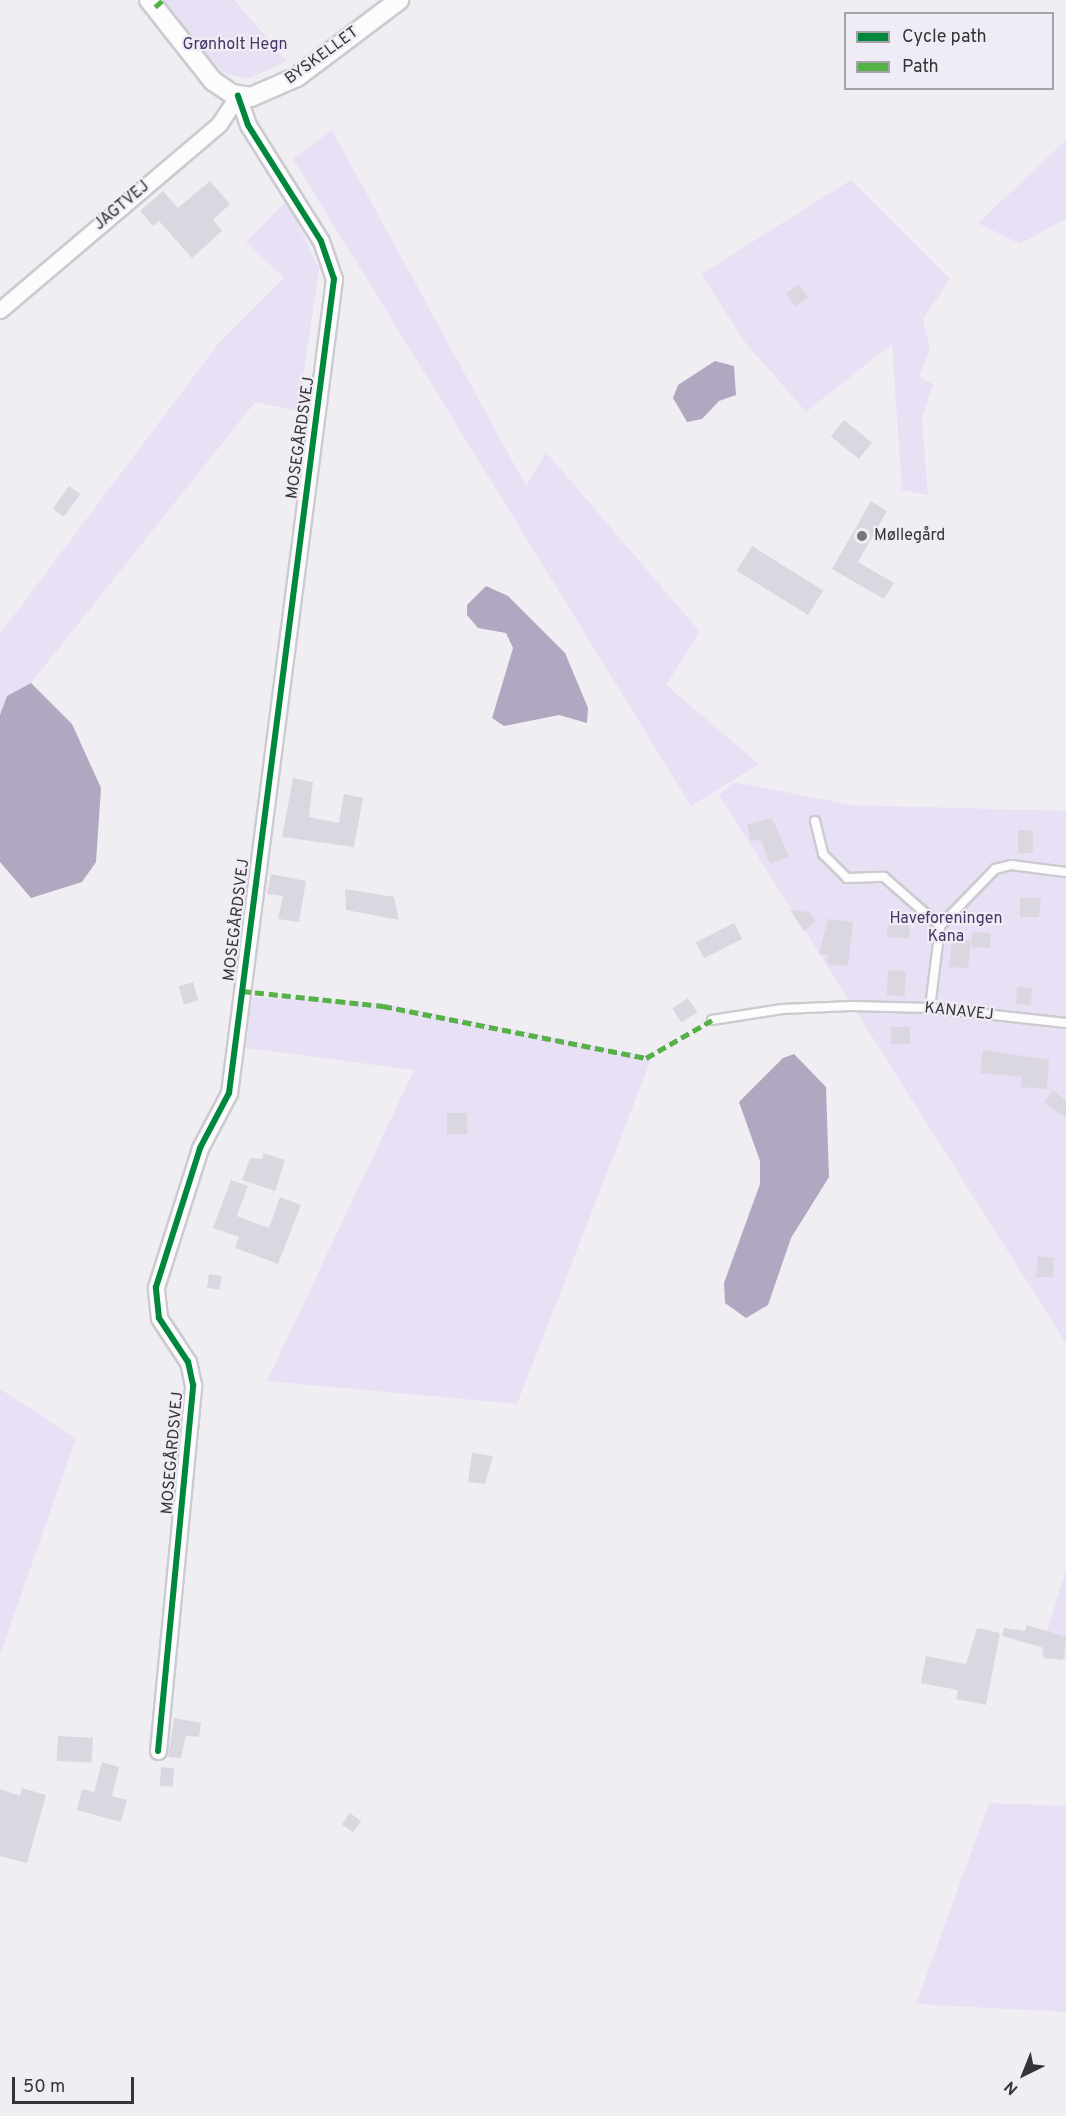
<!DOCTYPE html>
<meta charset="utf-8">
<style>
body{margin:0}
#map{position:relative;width:1066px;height:2116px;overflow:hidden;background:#f0eef3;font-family:Overpass,sans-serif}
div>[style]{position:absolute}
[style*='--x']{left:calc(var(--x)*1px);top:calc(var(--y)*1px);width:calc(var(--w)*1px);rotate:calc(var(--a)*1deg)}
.green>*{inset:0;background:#e8e0f5}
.water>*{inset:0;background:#b0a7c1}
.building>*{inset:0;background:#dbd7e1;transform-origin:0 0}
.roads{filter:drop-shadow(2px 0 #cccbcf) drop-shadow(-2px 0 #cccbcf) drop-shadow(0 2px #cccbcf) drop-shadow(0 -2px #cccbcf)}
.service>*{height:8px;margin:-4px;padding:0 4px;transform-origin:4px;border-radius:4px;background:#fdfcfd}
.minor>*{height:15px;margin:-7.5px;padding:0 7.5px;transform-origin:7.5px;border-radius:7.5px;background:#fdfcfd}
.tertiary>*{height:18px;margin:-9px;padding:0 9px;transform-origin:9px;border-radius:9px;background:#fdfcfd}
.quiet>*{height:4.5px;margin-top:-2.25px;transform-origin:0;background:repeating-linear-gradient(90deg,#56b246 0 9px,transparent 0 13.5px)}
.cycleway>*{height:6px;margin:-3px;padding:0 3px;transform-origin:3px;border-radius:3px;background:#00873e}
.dots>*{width:16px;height:16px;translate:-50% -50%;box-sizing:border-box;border:3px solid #efecf5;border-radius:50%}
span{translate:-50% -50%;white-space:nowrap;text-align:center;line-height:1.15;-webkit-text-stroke:4.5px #efecf5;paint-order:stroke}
.park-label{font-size:16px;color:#493465}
.street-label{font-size:16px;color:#363438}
.poi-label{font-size:16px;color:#363438}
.left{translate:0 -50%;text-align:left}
.legend{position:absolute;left:844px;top:12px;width:210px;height:78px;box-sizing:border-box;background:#efecf5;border:2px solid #a5a2a9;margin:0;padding:8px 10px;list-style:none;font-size:18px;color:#363438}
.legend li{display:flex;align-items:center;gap:12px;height:30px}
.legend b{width:30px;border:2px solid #a5a2a9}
.north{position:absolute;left:994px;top:2044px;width:60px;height:60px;-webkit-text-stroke:4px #efecf5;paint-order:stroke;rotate:223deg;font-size:16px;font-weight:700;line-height:24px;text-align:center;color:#363438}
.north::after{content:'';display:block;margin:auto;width:21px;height:27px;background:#363438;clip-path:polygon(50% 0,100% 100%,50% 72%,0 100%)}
.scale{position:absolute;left:12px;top:2077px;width:122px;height:27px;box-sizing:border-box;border:3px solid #363438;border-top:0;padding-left:8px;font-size:18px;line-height:21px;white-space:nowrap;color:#363438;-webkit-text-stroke:4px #efecf5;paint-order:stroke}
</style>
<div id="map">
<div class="green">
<div style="clip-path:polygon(156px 0,234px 0,287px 61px,248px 79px,223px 73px)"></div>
<div style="clip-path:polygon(332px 130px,526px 486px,546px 452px,700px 632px,666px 685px,759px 764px,691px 806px,293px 159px)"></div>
<div style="clip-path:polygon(1066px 140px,1066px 219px,1020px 244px,978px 223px)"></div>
<div style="clip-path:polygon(851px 180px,950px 279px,923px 319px,930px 350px,919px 376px,933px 384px,922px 420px,928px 495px,902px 490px,892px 344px,806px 412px,744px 341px,701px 274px)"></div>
<div style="clip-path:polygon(287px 200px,319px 269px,298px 411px,255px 402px,31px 683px,7px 696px,0 715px,0 634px,218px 344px,284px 278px,246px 242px)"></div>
<div style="clip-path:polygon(734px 782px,852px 805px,1066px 811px,1066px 1343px,719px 795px)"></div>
<div style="clip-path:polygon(252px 997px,381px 1003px,652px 1057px,517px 1404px,267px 1381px,414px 1070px,246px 1048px)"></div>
<div style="clip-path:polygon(0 1389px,76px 1438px,0 1655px)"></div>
<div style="clip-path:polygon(1066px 1570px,1066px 1659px,1040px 1655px)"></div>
<div style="clip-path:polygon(989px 1803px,1066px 1806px,1066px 2012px,916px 2004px)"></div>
</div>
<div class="water">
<div style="clip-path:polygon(715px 361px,734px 366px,736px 395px,719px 401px,702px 419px,687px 422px,673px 398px,678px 385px)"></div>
<div style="clip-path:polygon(486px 586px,508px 596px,565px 653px,588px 708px,587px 723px,559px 715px,504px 726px,492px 718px,513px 648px,506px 633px,478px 628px,467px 615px,467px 605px)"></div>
<div style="clip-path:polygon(31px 683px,72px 724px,101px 788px,96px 862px,82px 882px,31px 898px,0 862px,0 715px,7px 696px)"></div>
<div style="clip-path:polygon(794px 1054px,826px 1087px,829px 1177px,791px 1238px,768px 1305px,746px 1318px,725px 1303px,724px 1283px,760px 1184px,760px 1161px,739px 1102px,783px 1058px)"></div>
</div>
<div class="building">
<div style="clip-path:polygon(210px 181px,230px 204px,213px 220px,222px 231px,192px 258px,159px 221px,153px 226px,140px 211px,163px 191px,178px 208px)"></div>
<div style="left:799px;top:284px;width:16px;height:16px;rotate:55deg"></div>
<div style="left:844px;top:420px;width:36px;height:21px;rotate:39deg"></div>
<div style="left:69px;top:486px;width:14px;height:28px;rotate:36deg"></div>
<div style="clip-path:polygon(871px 501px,887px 511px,858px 562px,894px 583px,884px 599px,832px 569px)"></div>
<div style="left:752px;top:546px;width:84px;height:29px;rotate:32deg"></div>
<div style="clip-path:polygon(293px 778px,313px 782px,309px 817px,339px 823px,344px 794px,363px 798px,354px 847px,282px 837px)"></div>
<div style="clip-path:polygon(772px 818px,789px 857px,770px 864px,761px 840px,751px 841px,747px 824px)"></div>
<div style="left:1018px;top:830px;width:15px;height:23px"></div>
<div style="clip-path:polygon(271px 874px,306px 881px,299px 922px,278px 919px,283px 896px,267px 894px)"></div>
<div style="clip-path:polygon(345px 889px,394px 897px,399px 920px,346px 910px)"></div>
<div style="clip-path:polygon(1020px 897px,1041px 898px,1039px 917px,1020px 917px)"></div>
<div style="clip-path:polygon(790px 910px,809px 912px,816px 922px,804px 931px)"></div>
<div style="clip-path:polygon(828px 919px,853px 922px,848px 966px,827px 964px,828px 955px,819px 954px)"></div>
<div style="left:734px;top:923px;width:18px;height:43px;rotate:63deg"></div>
<div style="left:888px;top:923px;width:22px;height:14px;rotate:5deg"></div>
<div style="left:972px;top:932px;width:19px;height:15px;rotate:3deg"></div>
<div style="left:952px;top:939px;width:19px;height:28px;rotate:6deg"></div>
<div style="left:888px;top:970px;width:18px;height:25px;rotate:3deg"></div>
<div style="left:193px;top:982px;width:19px;height:15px;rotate:74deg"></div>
<div style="left:1017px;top:987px;width:15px;height:17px;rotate:4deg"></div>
<div style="left:688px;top:998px;width:17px;height:19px;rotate:57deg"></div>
<div style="left:891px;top:1027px;width:19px;height:17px"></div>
<div style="clip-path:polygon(983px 1050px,1049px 1060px,1047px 1089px,1021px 1087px,1022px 1077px,980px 1073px)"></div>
<div style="clip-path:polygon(1053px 1090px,1066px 1101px,1066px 1118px,1044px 1102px)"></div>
<div style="left:447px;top:1113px;width:20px;height:21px"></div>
<div style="clip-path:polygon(264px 1153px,285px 1160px,275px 1191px,242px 1180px,250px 1158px,262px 1159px)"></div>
<div style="clip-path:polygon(231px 1180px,248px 1186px,237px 1216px,269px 1228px,280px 1197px,301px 1205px,278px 1264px,235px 1248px,239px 1237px,213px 1228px)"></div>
<div style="clip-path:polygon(1038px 1256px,1054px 1258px,1053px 1277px,1036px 1277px)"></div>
<div style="left:209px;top:1274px;width:13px;height:14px;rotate:9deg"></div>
<div style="clip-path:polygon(472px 1453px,493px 1456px,485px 1484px,468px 1482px)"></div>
<div style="clip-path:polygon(1027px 1625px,1066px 1637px,1063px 1660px,1043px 1658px,1044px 1648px,1002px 1636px,1004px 1628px,1025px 1631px)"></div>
<div style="clip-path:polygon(977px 1628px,1000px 1633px,986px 1705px,956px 1699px,958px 1690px,921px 1683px,926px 1656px,966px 1664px)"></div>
<div style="clip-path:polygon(174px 1718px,201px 1723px,199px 1737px,186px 1736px,181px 1758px,168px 1757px)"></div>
<div style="left:58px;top:1736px;width:35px;height:25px;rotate:3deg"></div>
<div style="clip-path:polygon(102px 1762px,119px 1767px,112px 1796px,127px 1800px,121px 1822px,77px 1810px,82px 1789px,94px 1792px)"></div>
<div style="left:161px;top:1767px;width:13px;height:19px;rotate:4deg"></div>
<div style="clip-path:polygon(22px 1788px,46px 1795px,27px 1863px,0 1856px,0 1789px,20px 1796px)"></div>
<div style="left:350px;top:1813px;width:14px;height:14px;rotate:36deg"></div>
</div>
<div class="roads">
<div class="service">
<div style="--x:815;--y:821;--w:34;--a:76"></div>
<div style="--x:823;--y:854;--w:34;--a:45"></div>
<div style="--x:847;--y:878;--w:37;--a:-2"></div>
<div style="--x:884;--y:877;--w:74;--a:41.2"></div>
<div style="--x:930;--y:1008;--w:83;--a:-83"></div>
<div style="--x:940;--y:926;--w:79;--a:-46"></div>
<div style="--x:995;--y:869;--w:16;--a:-14"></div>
<div style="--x:1011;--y:865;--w:55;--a:7.3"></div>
<div style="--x:712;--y:1020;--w:71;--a:-8.9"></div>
<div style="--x:782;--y:1009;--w:70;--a:-2.5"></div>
<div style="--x:852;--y:1006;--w:78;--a:1.5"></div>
<div style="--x:930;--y:1008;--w:137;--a:6.3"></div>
</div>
<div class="minor">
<div style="--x:0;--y:310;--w:287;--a:-40.3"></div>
<div style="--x:219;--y:124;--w:34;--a:-56"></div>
<div style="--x:158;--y:1751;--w:368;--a:-84.5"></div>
<div style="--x:193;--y:1385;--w:24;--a:-102"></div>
<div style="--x:188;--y:1362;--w:53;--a:-123.4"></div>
<div style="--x:159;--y:1318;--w:31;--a:-96"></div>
<div style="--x:156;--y:1287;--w:146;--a:-72.4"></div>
<div style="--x:200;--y:1148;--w:62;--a:-62.2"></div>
<div style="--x:229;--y:1093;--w:821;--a:-82.65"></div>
<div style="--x:334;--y:279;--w:40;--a:-108.9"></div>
<div style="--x:321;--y:241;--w:137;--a:-122.2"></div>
<div style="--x:248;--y:125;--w:31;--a:-109"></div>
</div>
<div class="tertiary">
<div style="--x:149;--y:0;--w:103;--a:51.7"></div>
<div style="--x:213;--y:81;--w:23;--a:34"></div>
<div style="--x:232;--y:94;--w:19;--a:9"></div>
<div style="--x:251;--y:97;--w:50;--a:-23.5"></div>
<div style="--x:297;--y:77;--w:128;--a:-37"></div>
</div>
</div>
<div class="quiet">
<div style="--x:155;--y:7;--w:11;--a:-41"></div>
<div style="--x:242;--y:991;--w:142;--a:6.1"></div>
<div style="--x:383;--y:1006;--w:268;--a:11.2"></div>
<div style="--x:646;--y:1058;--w:76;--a:-29.9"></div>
</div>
<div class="cycleway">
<div style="--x:158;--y:1751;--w:368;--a:-84.5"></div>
<div style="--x:193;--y:1385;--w:24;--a:-102"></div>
<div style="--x:188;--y:1362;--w:53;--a:-123.4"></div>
<div style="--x:159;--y:1318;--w:31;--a:-96"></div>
<div style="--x:156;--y:1287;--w:146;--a:-72.4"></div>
<div style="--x:200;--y:1148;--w:62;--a:-62.2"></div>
<div style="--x:229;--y:1093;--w:821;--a:-82.65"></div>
<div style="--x:334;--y:279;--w:40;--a:-108.9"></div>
<div style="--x:321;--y:241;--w:137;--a:-122.2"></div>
<div style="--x:248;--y:125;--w:31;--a:-109"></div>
</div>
<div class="dots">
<div style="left:862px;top:536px;background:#777579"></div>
</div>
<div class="park-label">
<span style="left:235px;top:45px">Grønholt Hegn</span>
<span style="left:946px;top:928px">Haveforeningen<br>Kana</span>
</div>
<div class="street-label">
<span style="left:322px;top:56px;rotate:-36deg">BYSKELLET</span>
<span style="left:122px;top:206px;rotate:-40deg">JAGTVEJ</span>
<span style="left:301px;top:438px;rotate:-82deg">MOSEGÅRDSVEJ</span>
<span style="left:237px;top:920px;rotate:-83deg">MOSEGÅRDSVEJ</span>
<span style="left:959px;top:1012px;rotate:6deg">KANAVEJ</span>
<span style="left:173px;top:1453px;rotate:-85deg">MOSEGÅRDSVEJ</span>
</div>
<div class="poi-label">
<span class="left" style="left:874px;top:536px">Møllegård</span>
</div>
<ul class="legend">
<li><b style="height:8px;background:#00873e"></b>Cycle path</li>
<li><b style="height:8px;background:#56b246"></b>Path</li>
</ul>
<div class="north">N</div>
<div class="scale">50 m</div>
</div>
